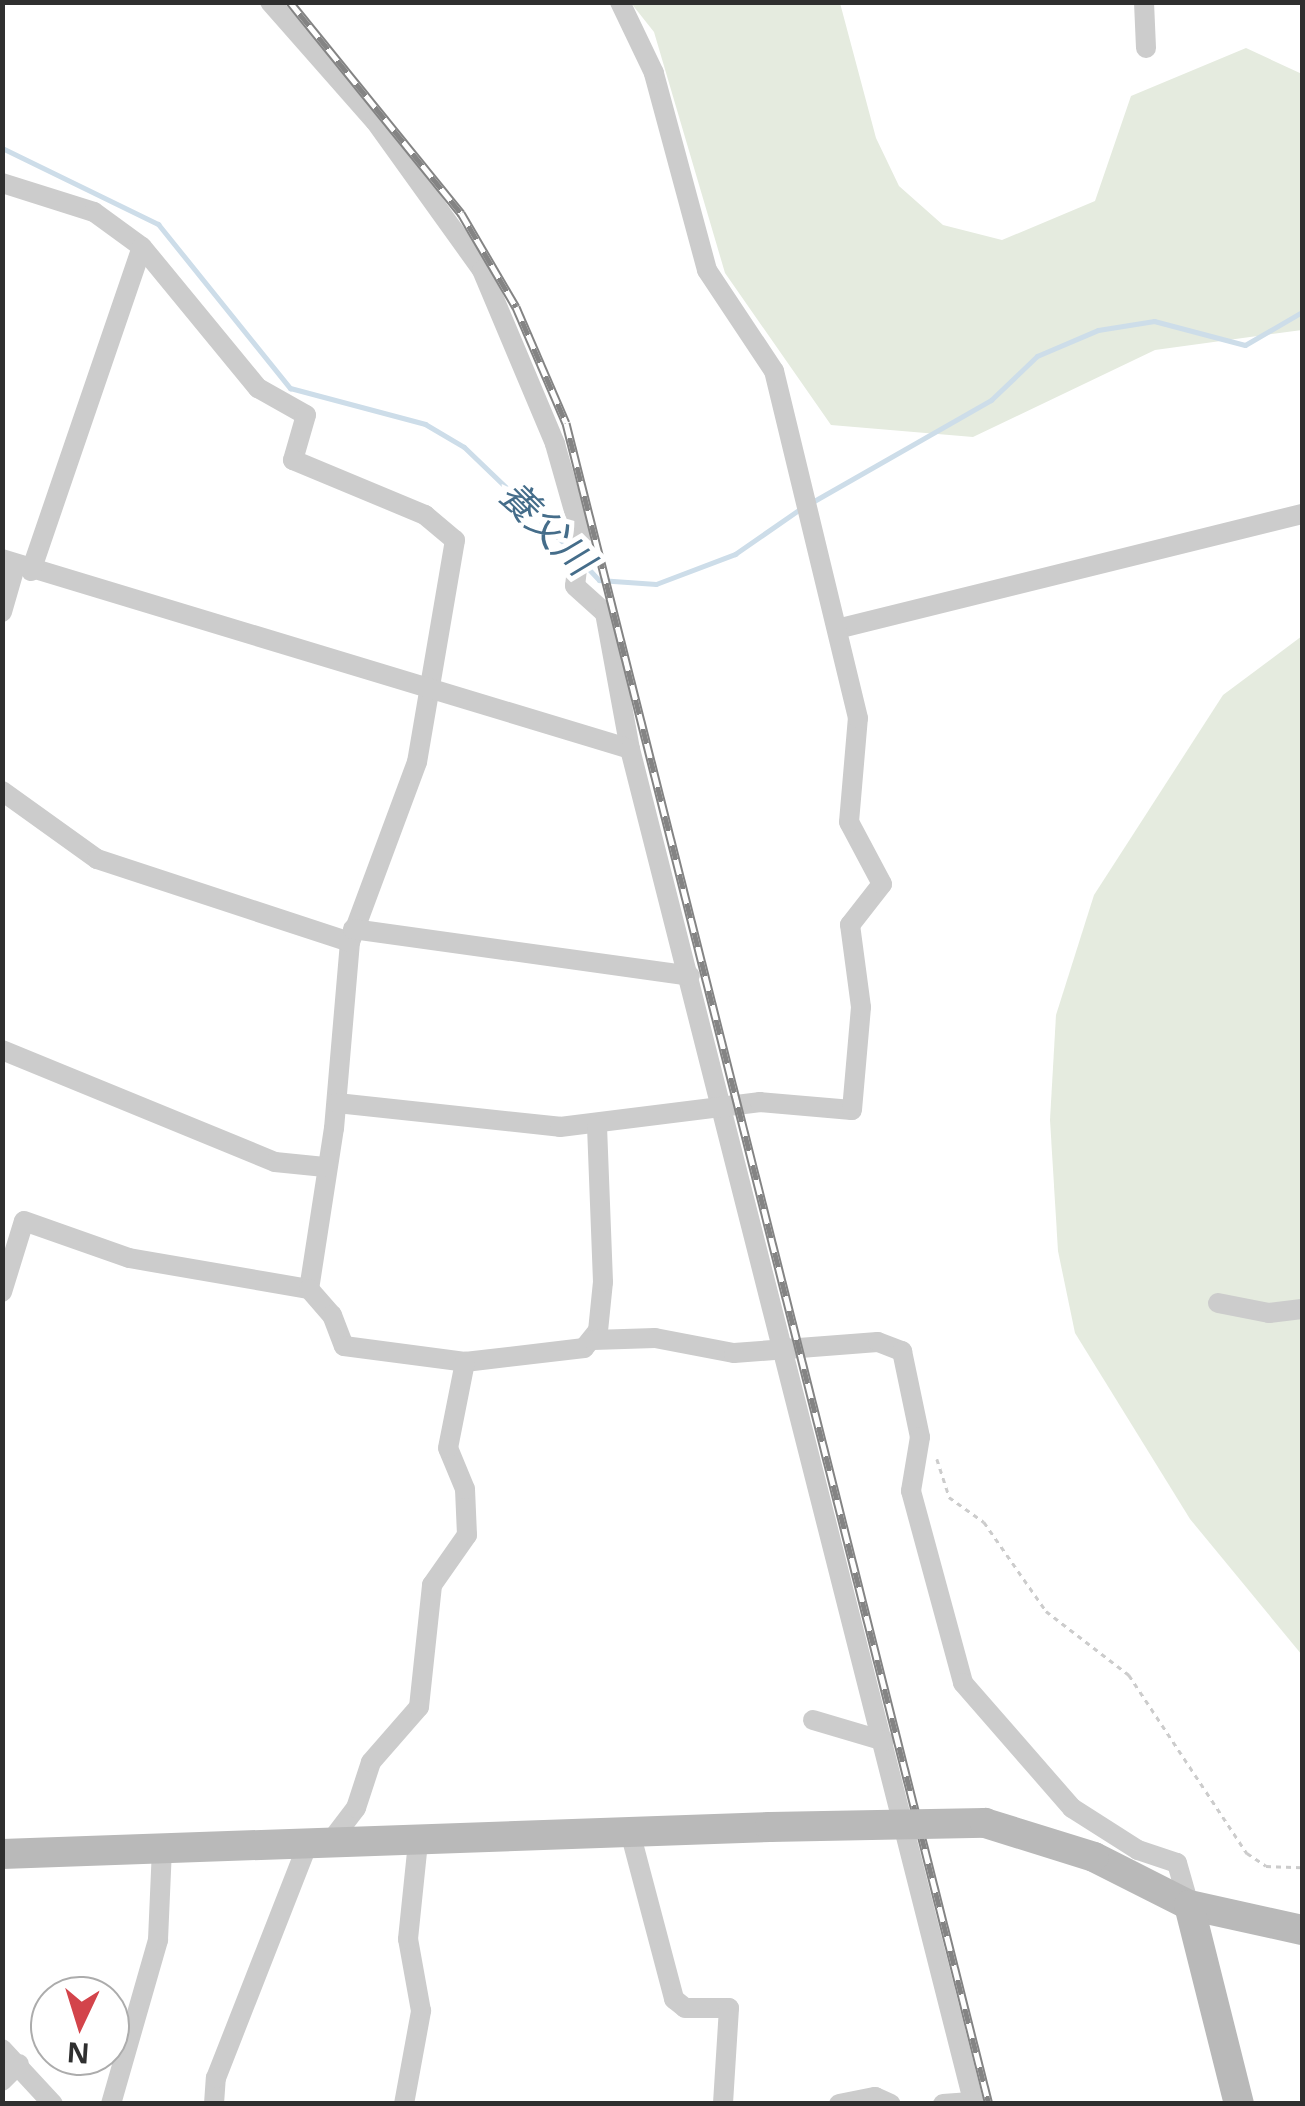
<!DOCTYPE html>
<meta charset="utf-8">
<style>
body{margin:0}
#map{position:relative;width:1305px;height:2106px;overflow:hidden;background:#fff;font-family:"Noto Sans","Noto Sans JP",sans-serif}
div>[style]{position:absolute}
[style*='--x']{left:calc(var(--x)*1px);top:calc(var(--y)*1px);width:calc(var(--w)*1px);rotate:calc(var(--a)*1deg)}
.green>*{inset:0;background:#e5ebdf}
.stream>*{height:5px;margin:-2.5px;padding:0 2.5px;transform-origin:2.5px;border-radius:2.5px;background:#cddde9}
.path>*{height:2.5px;margin-top:-1.25px;transform-origin:0;background:repeating-linear-gradient(90deg,#ccc 0 5px,transparent 0 10px)}
.street>*{height:20px;margin:-10px;padding:0 10px;transform-origin:10px;border-radius:10px;background:#ccc}
.secondary>*{height:30px;margin:-15px;padding:0 15px;transform-origin:15px;border-radius:15px;background:#b9b9b9}
.rail>*{height:9px;margin-top:-4.5px;transform-origin:0;background:repeating-linear-gradient(90deg,#fff 0 15px,#848484 0 30px);box-sizing:border-box;border-block:2px solid #848484}
.secondary-bridge>*{height:30px;margin:-15px;padding:0 15px;transform-origin:15px;border-radius:15px;background:#b9b9b9}
span{translate:-50% -50%;white-space:nowrap;text-align:center;line-height:1.15;-webkit-text-stroke:10px #fff;paint-order:stroke}
.water-label{font-size:38px;color:#456d8a;font-style:italic}
.frame{position:absolute;inset:0;border:5px solid #2f2f2f;pointer-events:none}
.north{position:absolute;left:30px;top:1976px;width:100px;height:100px;box-sizing:border-box;background:#fff;border:2px solid #acacac;border-radius:50%;rotate:184deg;font-size:28px;font-weight:700;line-height:40px;text-align:center;color:#2f2f2f}
.north::after{content:'';display:block;margin:auto;width:35px;height:45px;background:#d3444b;clip-path:polygon(50% 0,100% 100%,50% 72%,0 100%)}
</style>
<div id="map">
<div class="green">
<div style="clip-path:polygon(631px 3px,840px 3px,876px 138px,899px 186px,943px 225px,1002px 240px,1095px 201px,1131px 96px,1246px 48px,1302px 74px,1302px 330px,1155px 350px,973px 437px,831px 425px,725px 273px,654px 32px)"></div>
<div style="clip-path:polygon(1302px 636px,1302px 1655px,1190px 1519px,1075px 1333px,1058px 1251px,1050px 1120px,1056px 1015px,1094px 895px,1223px 695px)"></div>
</div>
<div class="stream">
<div style="--x:2;--y:148;--w:174;--a:26"></div>
<div style="--x:158;--y:224;--w:211;--a:51.2"></div>
<div style="--x:290;--y:388;--w:140;--a:14.9"></div>
<div style="--x:425;--y:424;--w:45;--a:30.5"></div>
<div style="--x:464;--y:447;--w:151;--a:43.9"></div>
<div style="--x:814;--y:501;--w:204;--a:-29.7"></div>
<div style="--x:991;--y:400;--w:64;--a:-43.7"></div>
<div style="--x:1037;--y:356;--w:66;--a:-23.1"></div>
<div style="--x:1098;--y:330;--w:57;--a:-9.1"></div>
<div style="--x:1154;--y:321;--w:94;--a:14.8"></div>
<div style="--x:1245;--y:345;--w:66;--a:-30.1"></div>
<div style="--x:584;--y:564;--w:22;--a:47"></div>
<div style="--x:599;--y:580;--w:57;--a:4"></div>
<div style="--x:656;--y:584;--w:85;--a:-20.8"></div>
<div style="--x:735;--y:554;--w:79;--a:-34.7"></div>
</div>
<div class="path">
<div style="--x:937;--y:1459;--w:40;--a:72"></div>
<div style="--x:949;--y:1497;--w:43;--a:35.5"></div>
<div style="--x:984;--y:1522;--w:108;--a:55.1"></div>
<div style="--x:1046;--y:1611;--w:105;--a:37.6"></div>
<div style="--x:1129;--y:1675;--w:214;--a:56.5"></div>
<div style="--x:1247;--y:1853;--w:23;--a:34"></div>
<div style="--x:1266;--y:1866;--w:36;--a:2"></div>
</div>
<div class="street">
<div style="--x:270;--y:2;--w:159;--a:48.6"></div>
<div style="--x:375;--y:121;--w:183;--a:54.3"></div>
<div style="--x:482;--y:270;--w:189;--a:67.2"></div>
<div style="--x:555;--y:444;--w:95;--a:74.1"></div>
<div style="--x:581;--y:535;--w:51;--a:96.7"></div>
<div style="--x:575;--y:586;--w:40;--a:42"></div>
<div style="--x:605;--y:613;--w:138;--a:79.6"></div>
<div style="--x:1144;--y:2;--w:46;--a:87.5"></div>
<div style="--x:2;--y:183;--w:96;--a:17.5"></div>
<div style="--x:94;--y:212;--w:59;--a:36.1"></div>
<div style="--x:142;--y:247;--w:183;--a:50.6"></div>
<div style="--x:258;--y:388;--w:55;--a:29.4"></div>
<div style="--x:306;--y:415;--w:47;--a:106.1"></div>
<div style="--x:293;--y:460;--w:143;--a:22.6"></div>
<div style="--x:425;--y:515;--w:39;--a:40"></div>
<div style="--x:455;--y:540;--w:225;--a:99.7"></div>
<div style="--x:417;--y:762;--w:192;--a:110.4"></div>
<div style="--x:350;--y:942;--w:187;--a:94.9"></div>
<div style="--x:334;--y:1128;--w:163;--a:98.8"></div>
<div style="--x:2;--y:559;--w:656;--a:16.83"></div>
<div style="--x:630;--y:749;--w:1398;--a:75.76"></div>
<div style="--x:31;--y:571;--w:342;--a:-71.1"></div>
<div style="--x:2;--y:612;--w:47;--a:-73.9"></div>
<div style="--x:837;--y:629;--w:479;--a:-13.9"></div>
<div style="--x:2;--y:791;--w:117;--a:35.6"></div>
<div style="--x:97;--y:859;--w:266;--a:18.2"></div>
<div style="--x:353;--y:929;--w:340;--a:7.9"></div>
<div style="--x:2;--y:1050;--w:295;--a:22.3"></div>
<div style="--x:275;--y:1162;--w:50;--a:5.7"></div>
<div style="--x:337;--y:1103;--w:224;--a:6.1"></div>
<div style="--x:560;--y:1127;--w:202;--a:-7.1"></div>
<div style="--x:760;--y:1102;--w:92;--a:5"></div>
<div style="--x:852;--y:1110;--w:103;--a:-85"></div>
<div style="--x:861;--y:1007;--w:83;--a:-97.6"></div>
<div style="--x:850;--y:925;--w:52;--a:-52"></div>
<div style="--x:882;--y:884;--w:70;--a:-118"></div>
<div style="--x:849;--y:822;--w:104;--a:-85.1"></div>
<div style="--x:858;--y:718;--w:357;--a:-103.6"></div>
<div style="--x:774;--y:371;--w:121;--a:-123.6"></div>
<div style="--x:707;--y:270;--w:204;--a:-105.1"></div>
<div style="--x:654;--y:73;--w:79;--a:-115.6"></div>
<div style="--x:2;--y:1292;--w:74;--a:-72.8"></div>
<div style="--x:24;--y:1221;--w:111;--a:19.4"></div>
<div style="--x:129;--y:1258;--w:183;--a:9.8"></div>
<div style="--x:309;--y:1289;--w:35;--a:49"></div>
<div style="--x:332;--y:1315;--w:33;--a:69"></div>
<div style="--x:344;--y:1346;--w:122;--a:7.5"></div>
<div style="--x:465;--y:1362;--w:120;--a:-6.7"></div>
<div style="--x:584;--y:1348;--w:22;--a:-51"></div>
<div style="--x:598;--y:1331;--w:49;--a:-84.2"></div>
<div style="--x:603;--y:1282;--w:157;--a:-92.2"></div>
<div style="--x:1218;--y:1303;--w:52;--a:11.1"></div>
<div style="--x:1269;--y:1313;--w:33;--a:-7"></div>
<div style="--x:593;--y:1340;--w:62;--a:-1.8"></div>
<div style="--x:655;--y:1338;--w:80;--a:10.8"></div>
<div style="--x:734;--y:1353;--w:144;--a:-4.4"></div>
<div style="--x:878;--y:1342;--w:26;--a:21"></div>
<div style="--x:902;--y:1351;--w:88;--a:78.2"></div>
<div style="--x:920;--y:1437;--w:55;--a:99.5"></div>
<div style="--x:911;--y:1491;--w:199;--a:74.8"></div>
<div style="--x:963;--y:1683;--w:166;--a:48.9"></div>
<div style="--x:1072;--y:1808;--w:78;--a:32.5"></div>
<div style="--x:1138;--y:1850;--w:41;--a:18.4"></div>
<div style="--x:1177;--y:1863;--w:44;--a:74.1"></div>
<div style="--x:813;--y:1720;--w:74;--a:16.5"></div>
<div style="--x:630;--y:1832;--w:173;--a:75.2"></div>
<div style="--x:674;--y:1999;--w:14;--a:39"></div>
<div style="--x:685;--y:2008;--w:44;--a:0"></div>
<div style="--x:729;--y:2008;--w:96;--a:93.6"></div>
<div style="--x:327;--y:1846;--w:48;--a:-52.7"></div>
<div style="--x:356;--y:1808;--w:48;--a:-71.9"></div>
<div style="--x:371;--y:1762;--w:73;--a:-48.9"></div>
<div style="--x:419;--y:1707;--w:123;--a:-83.9"></div>
<div style="--x:432;--y:1585;--w:61;--a:-55"></div>
<div style="--x:467;--y:1535;--w:46;--a:-92.5"></div>
<div style="--x:465;--y:1489;--w:44;--a:-112.5"></div>
<div style="--x:448;--y:1448;--w:88;--a:-78.8"></div>
<div style="--x:2;--y:2049;--w:75;--a:47.2"></div>
<div style="--x:2;--y:2081;--w:24;--a:-45"></div>
<div style="--x:111;--y:2104;--w:171;--a:-74"></div>
<div style="--x:158;--y:1940;--w:90;--a:-87.5"></div>
<div style="--x:214;--y:2104;--w:26;--a:-86"></div>
<div style="--x:216;--y:2078;--w:247;--a:-68.6"></div>
<div style="--x:404;--y:2104;--w:95;--a:-79.6"></div>
<div style="--x:421;--y:2011;--w:73;--a:-100.2"></div>
<div style="--x:408;--y:1939;--w:97;--a:-84.1"></div>
<div style="--x:839;--y:2104;--w:37;--a:-11"></div>
<div style="--x:875;--y:2097;--w:17;--a:24"></div>
<div style="--x:943;--y:2104;--w:31;--a:-4"></div>
</div>
<div class="secondary">
<div style="--x:2;--y:1854;--w:768;--a:-2.01"></div>
<div style="--x:1094;--y:1857;--w:106;--a:26.8"></div>
<div style="--x:1189;--y:1905;--w:116;--a:12.5"></div>
<div style="--x:1189;--y:1905;--w:205;--a:75.9"></div>
</div>
<div class="rail">
<div style="--x:290;--y:2;--w:272;--a:51"></div>
<div style="--x:461;--y:213;--w:109;--a:59.7"></div>
<div style="--x:516;--y:307;--w:126;--a:66.7"></div>
<div style="--x:566;--y:423;--w:1733;--a:75.88"></div>
</div>
<div class="secondary-bridge">
<div style="--x:770;--y:1827;--w:215;--a:-1.1"></div>
<div style="--x:985;--y:1823;--w:114;--a:17.3"></div>
</div>
<div class="water-label">
<span style="left:547px;top:527px;rotate:45deg">養父川</span>
</div>
<div class="frame"></div>
<div class="north">N</div>
</div>
